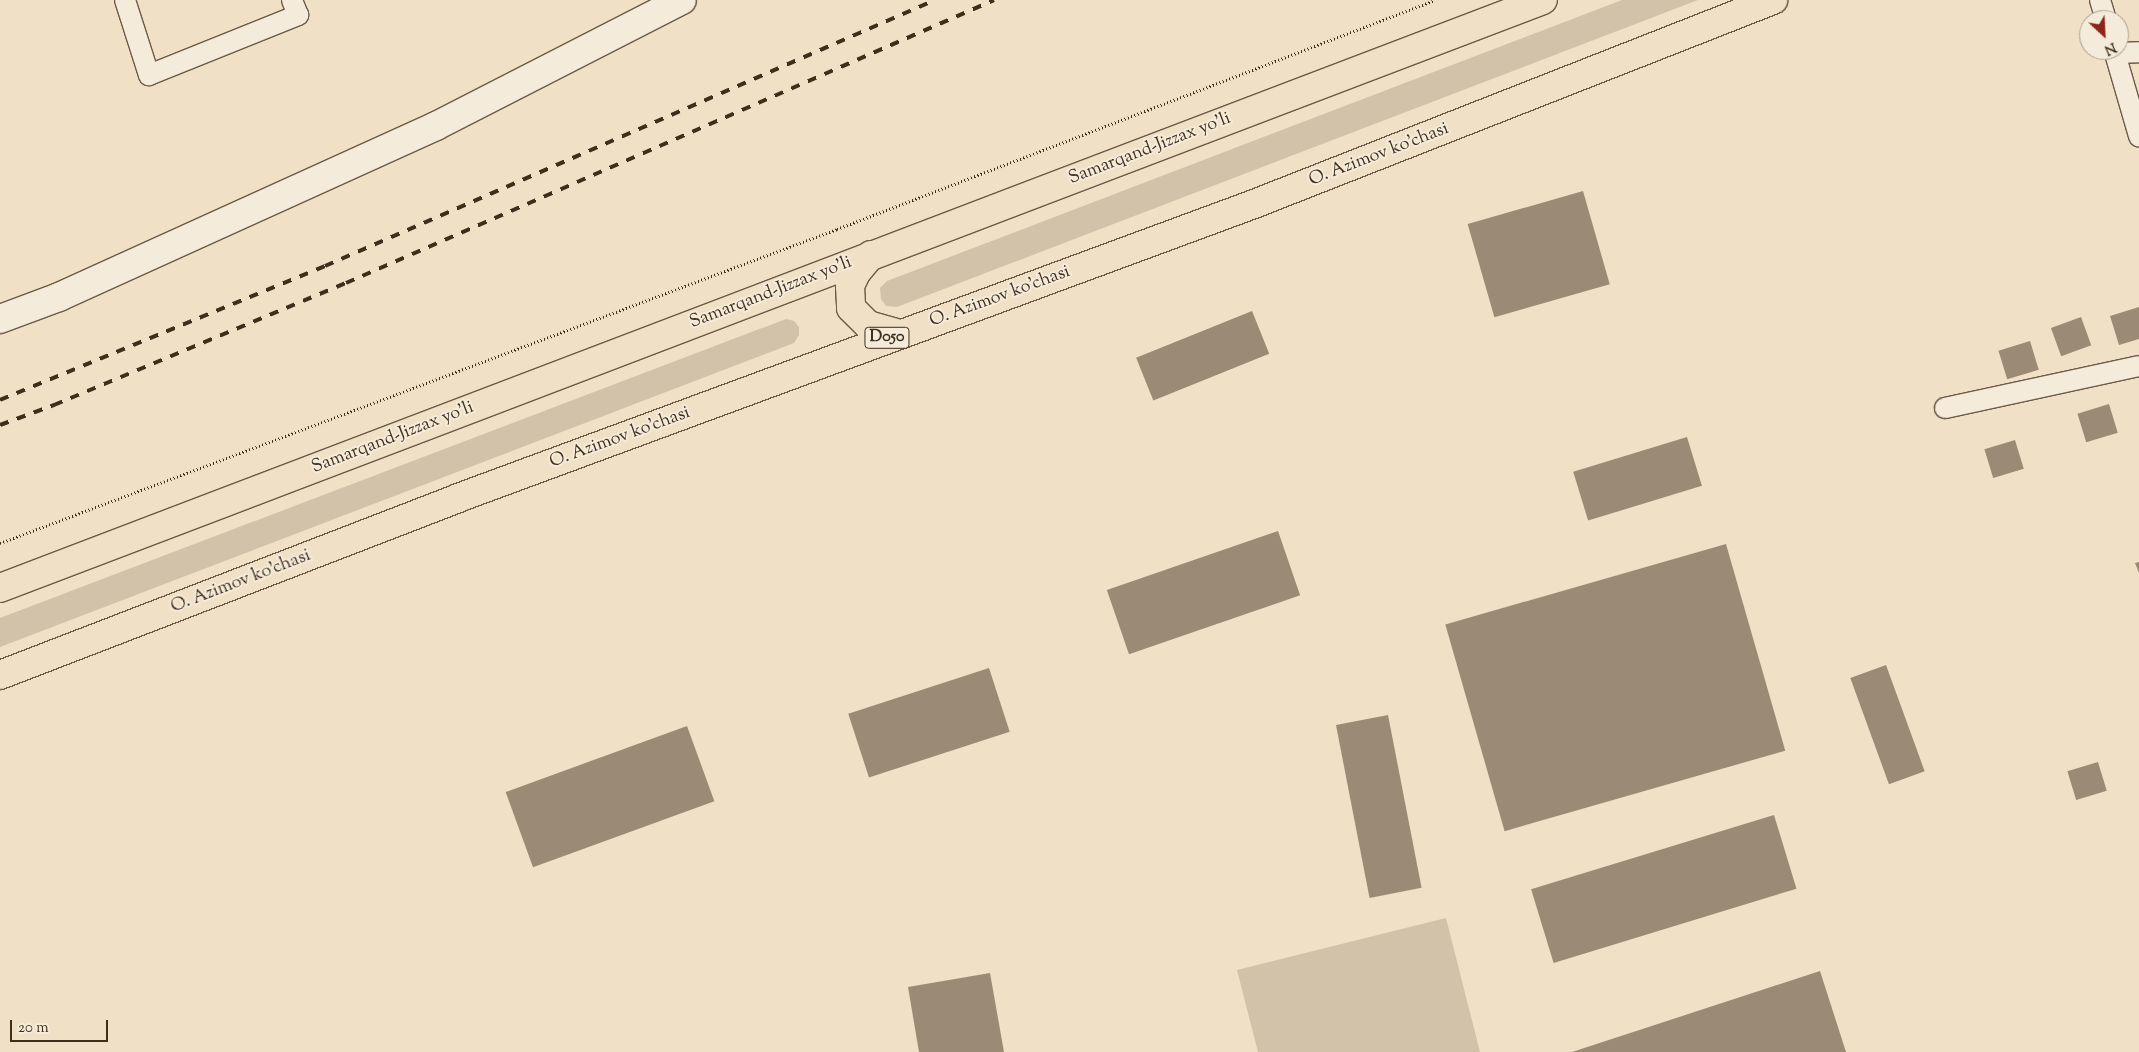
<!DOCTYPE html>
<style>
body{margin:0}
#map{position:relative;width:2139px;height:1052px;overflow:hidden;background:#efe0c6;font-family:"Sorts Mill Goudy",serif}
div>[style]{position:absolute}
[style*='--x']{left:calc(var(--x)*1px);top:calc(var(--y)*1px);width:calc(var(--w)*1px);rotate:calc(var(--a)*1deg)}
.green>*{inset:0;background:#d1c2a9}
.building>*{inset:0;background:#9b8b74;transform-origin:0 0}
.path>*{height:3px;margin-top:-1.5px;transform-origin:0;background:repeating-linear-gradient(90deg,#3f2e1b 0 1px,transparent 0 3.5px)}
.roads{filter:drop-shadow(1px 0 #6b5a46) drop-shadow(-1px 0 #6b5a46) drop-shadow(0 1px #6b5a46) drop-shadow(0 -1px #6b5a46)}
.service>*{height:20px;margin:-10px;padding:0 10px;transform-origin:10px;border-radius:10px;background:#f5ebda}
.minor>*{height:28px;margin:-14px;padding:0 14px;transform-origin:14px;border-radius:14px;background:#f5ebda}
.primary>*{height:28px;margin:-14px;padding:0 14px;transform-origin:14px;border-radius:14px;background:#efe0c6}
.rail>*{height:4px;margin-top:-2px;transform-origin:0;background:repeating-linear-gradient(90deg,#3f2e1b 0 9px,transparent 0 18px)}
span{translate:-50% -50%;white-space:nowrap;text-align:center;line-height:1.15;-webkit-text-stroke:4px #f5ebda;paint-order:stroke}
.shield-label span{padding:1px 4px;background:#f5ebda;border:1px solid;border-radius:4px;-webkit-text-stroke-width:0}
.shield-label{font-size:16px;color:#3f2e1b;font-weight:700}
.street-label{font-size:18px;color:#3f2e1b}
.north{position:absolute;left:2079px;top:10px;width:50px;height:50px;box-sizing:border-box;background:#f5ebda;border:1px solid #ac9f8e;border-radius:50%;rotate:155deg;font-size:14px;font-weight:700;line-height:20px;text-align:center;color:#3f2e1b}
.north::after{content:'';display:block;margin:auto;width:18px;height:22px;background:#8f2418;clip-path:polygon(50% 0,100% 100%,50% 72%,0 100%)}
.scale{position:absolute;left:10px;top:1020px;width:98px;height:22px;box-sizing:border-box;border:2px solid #3f2e1b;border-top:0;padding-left:6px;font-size:15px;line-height:18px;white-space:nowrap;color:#3f2e1b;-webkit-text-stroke:4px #f5ebda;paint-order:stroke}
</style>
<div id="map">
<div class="green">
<div style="clip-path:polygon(1622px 0,1698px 0,897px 307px,886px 306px,881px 299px,880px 288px,887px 281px)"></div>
<div style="clip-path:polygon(786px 319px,794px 321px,799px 327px,799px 335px,794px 343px,0 647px,0 618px)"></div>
<div style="clip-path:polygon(1446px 918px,1480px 1052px,1258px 1052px,1237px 970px)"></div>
</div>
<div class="building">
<div style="left:1583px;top:191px;width:97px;height:120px;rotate:74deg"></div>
<div style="clip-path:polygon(2139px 307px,2139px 339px,2119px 345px,2110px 316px)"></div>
<div style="left:1252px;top:311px;width:46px;height:125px;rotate:68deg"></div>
<div style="left:2081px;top:317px;width:30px;height:32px;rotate:70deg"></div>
<div style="left:2030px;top:341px;width:30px;height:33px;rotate:73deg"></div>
<div style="left:2109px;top:404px;width:30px;height:33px;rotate:73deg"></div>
<div style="left:1687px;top:437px;width:51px;height:119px;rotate:73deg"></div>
<div style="left:2015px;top:440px;width:30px;height:32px;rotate:73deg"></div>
<div style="left:1278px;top:531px;width:68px;height:181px;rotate:71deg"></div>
<div style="left:1726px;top:544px;width:215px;height:292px;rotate:74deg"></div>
<div style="clip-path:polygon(2139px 562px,2139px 573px,2135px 563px)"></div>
<div style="left:1886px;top:665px;width:113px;height:38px;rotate:70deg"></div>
<div style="left:989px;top:668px;width:67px;height:148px;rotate:72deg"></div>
<div style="left:1388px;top:715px;width:176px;height:53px;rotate:79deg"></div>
<div style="left:687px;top:726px;width:80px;height:193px;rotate:70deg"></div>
<div style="left:2098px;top:762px;width:30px;height:32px;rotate:73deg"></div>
<div style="left:1774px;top:815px;width:77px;height:254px;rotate:73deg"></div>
<div style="clip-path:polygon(1820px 971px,1846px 1052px,1572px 1052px)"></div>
<div style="clip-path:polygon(990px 973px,1004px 1052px,919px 1052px,908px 987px)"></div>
</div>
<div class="path">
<div style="--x:0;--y:543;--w:894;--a:-20.56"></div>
<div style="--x:837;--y:229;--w:640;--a:-20.95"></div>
</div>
<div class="roads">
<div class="service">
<div style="--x:125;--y:0;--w:79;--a:72.3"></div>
<div style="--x:149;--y:75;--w:161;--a:-21.9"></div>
<div style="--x:298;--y:15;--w:16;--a:-112"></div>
<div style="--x:2100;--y:0;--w:21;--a:73"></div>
<div style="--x:2114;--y:50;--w:90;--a:73.8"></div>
<div style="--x:2115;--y:53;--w:24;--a:-2"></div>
<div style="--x:1945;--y:408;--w:198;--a:-12.2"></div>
</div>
<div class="minor">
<div style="--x:0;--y:319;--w:63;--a:-20.4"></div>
<div style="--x:59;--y:297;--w:414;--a:-24.4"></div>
<div style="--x:436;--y:126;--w:276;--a:-27.1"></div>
</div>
<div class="primary">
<div style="--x:871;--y:255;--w:23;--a:130"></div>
<div style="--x:856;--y:273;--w:14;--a:115"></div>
<div style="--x:850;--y:286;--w:22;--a:87"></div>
<div style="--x:851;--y:308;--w:24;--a:45"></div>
<div style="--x:868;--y:325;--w:32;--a:16"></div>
<div style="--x:0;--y:588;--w:1651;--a:-20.86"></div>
<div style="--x:0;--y:675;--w:491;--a:-21.1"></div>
<div style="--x:458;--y:498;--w:849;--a:-20.27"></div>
<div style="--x:1254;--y:204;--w:558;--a:-21.46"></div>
</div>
</div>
<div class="rail">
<div style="--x:0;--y:400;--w:352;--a:-22.4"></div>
<div style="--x:325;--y:266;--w:665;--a:-23.56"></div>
<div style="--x:0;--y:425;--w:58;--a:-20.3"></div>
<div style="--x:54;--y:405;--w:316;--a:-22.7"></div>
<div style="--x:346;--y:283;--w:707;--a:-23.59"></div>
</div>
<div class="shield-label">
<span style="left:887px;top:338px">D050</span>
</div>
<div class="street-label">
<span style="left:1150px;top:149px;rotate:-21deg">Samarqand-Jizzax yo'li</span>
<span style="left:1379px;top:155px;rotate:-21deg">O. Azimov ko'chasi</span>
<span style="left:771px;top:293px;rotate:-21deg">Samarqand-Jizzax yo'li</span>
<span style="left:1000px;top:297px;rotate:-20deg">O. Azimov ko'chasi</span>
<span style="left:393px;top:438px;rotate:-21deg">Samarqand-Jizzax yo'li</span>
<span style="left:620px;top:438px;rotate:-20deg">O. Azimov ko'chasi</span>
<span style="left:241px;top:582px;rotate:-21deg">O. Azimov ko'chasi</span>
</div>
<div class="north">N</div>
<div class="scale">20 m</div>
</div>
